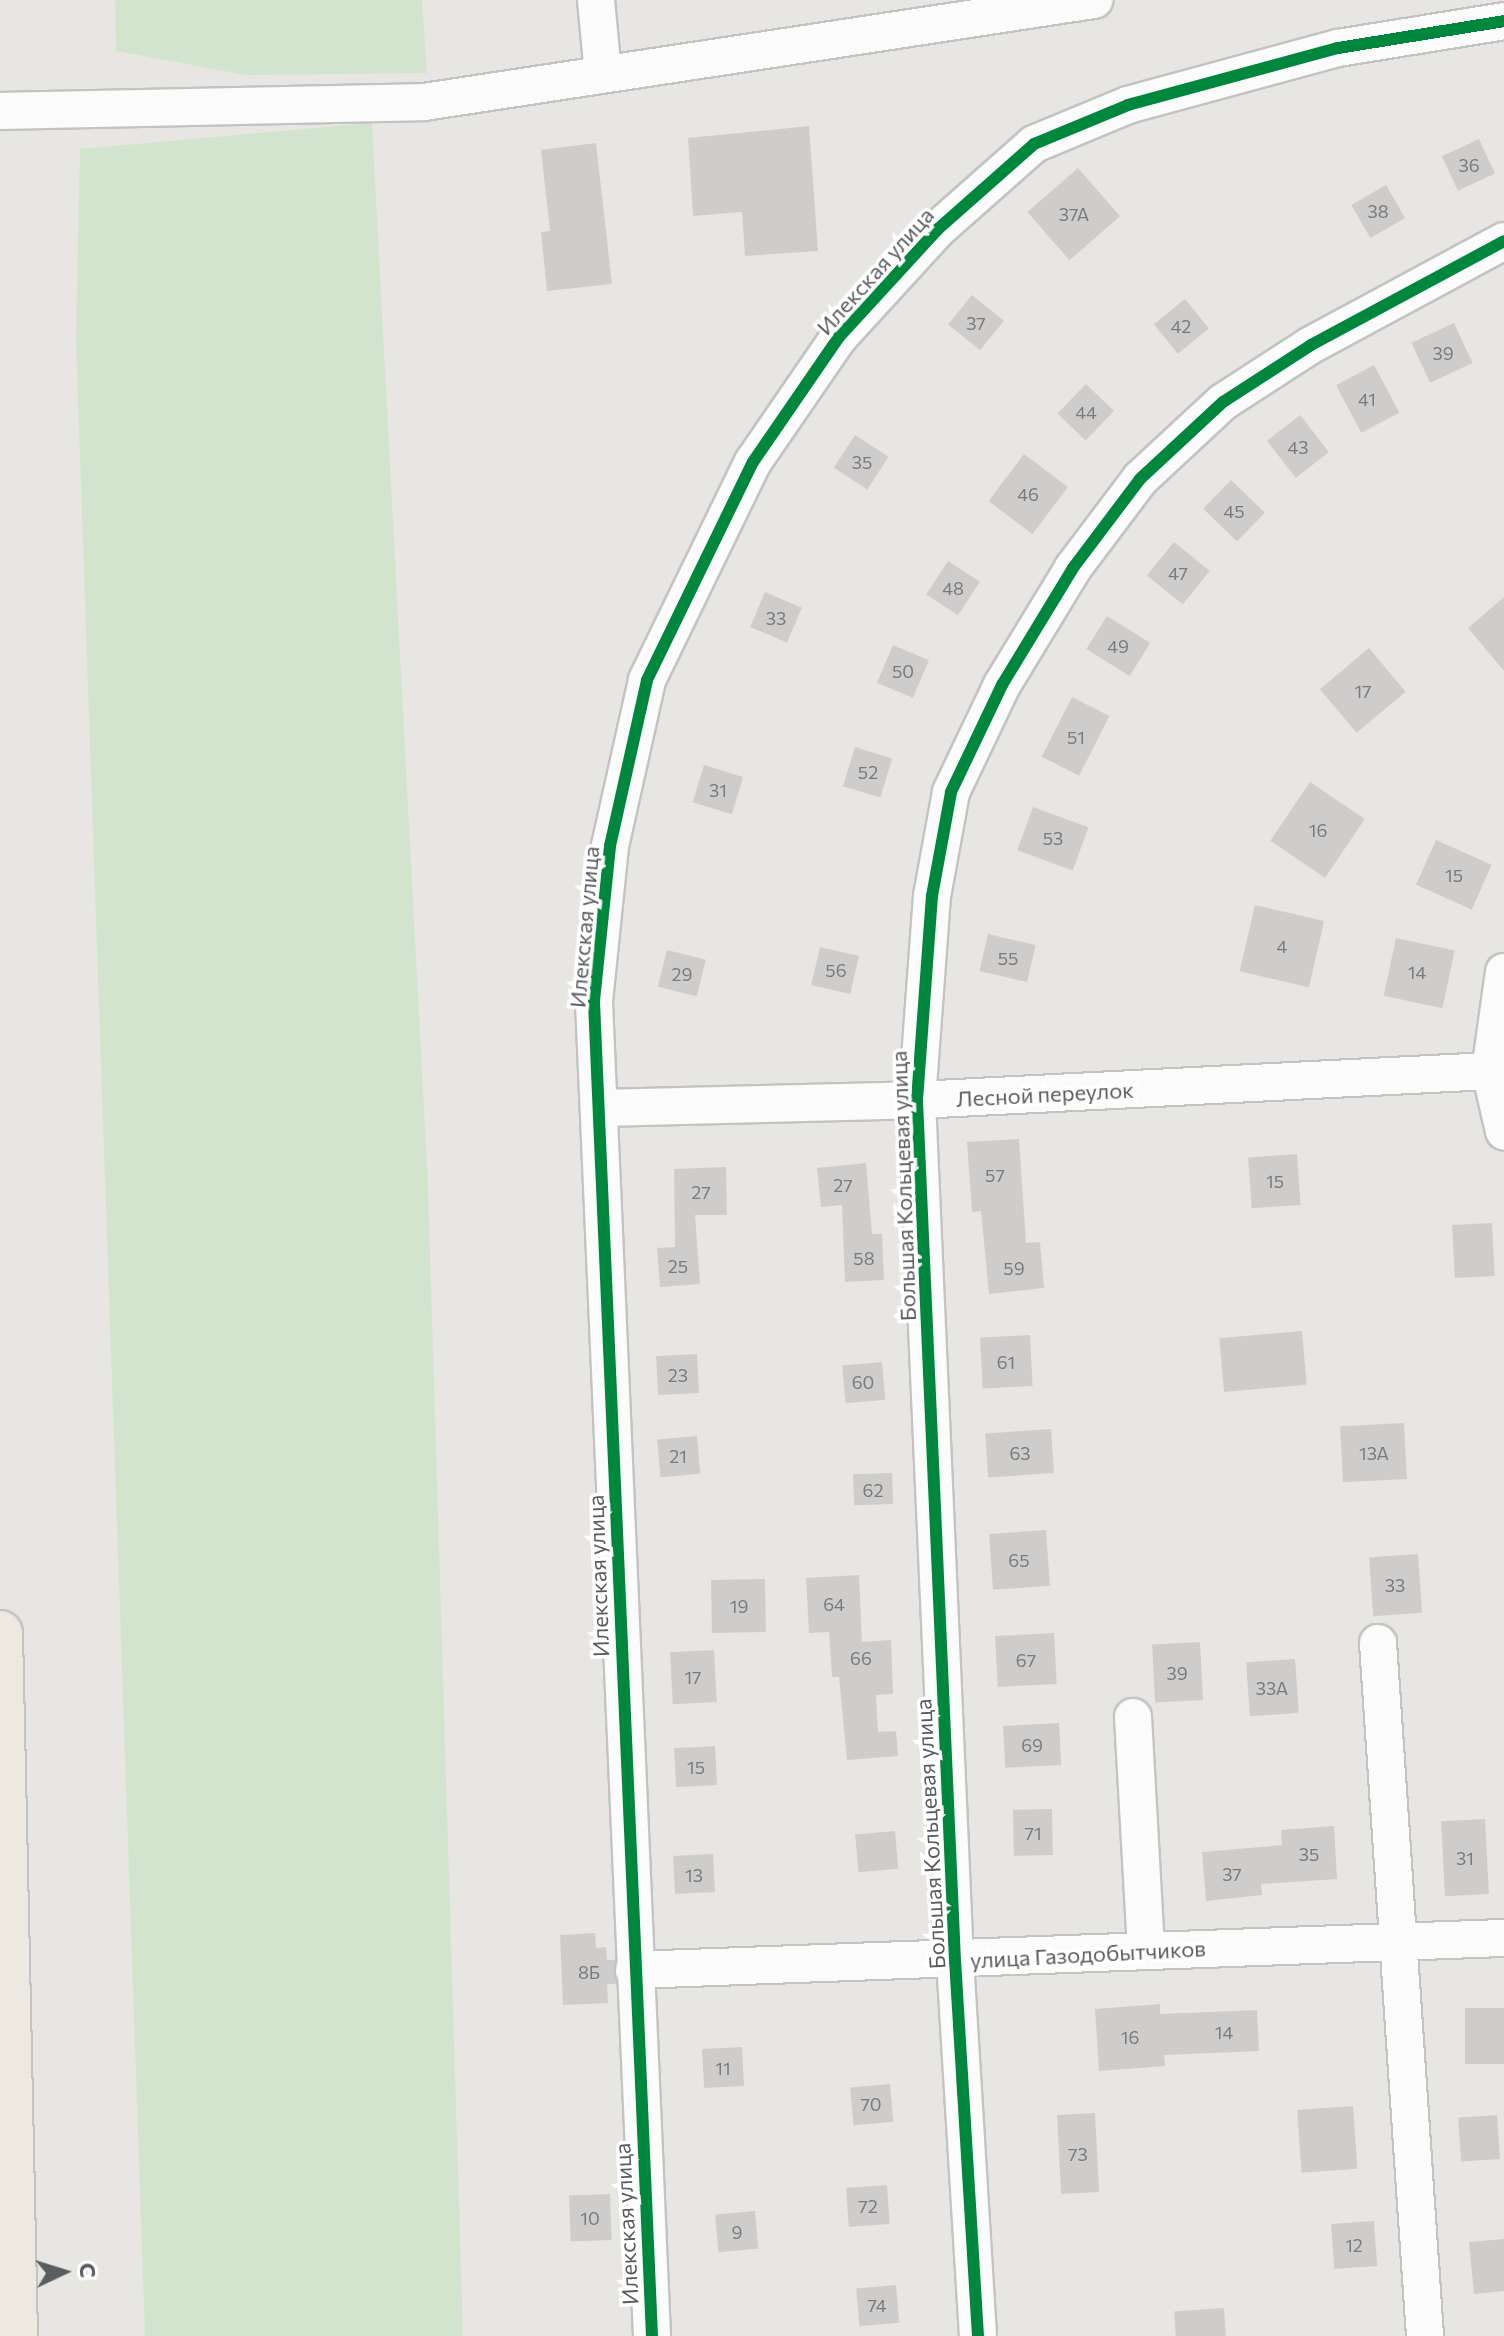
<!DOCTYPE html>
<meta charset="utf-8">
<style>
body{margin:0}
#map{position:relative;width:1504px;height:2336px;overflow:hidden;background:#e8e6e3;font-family:Commissioner,sans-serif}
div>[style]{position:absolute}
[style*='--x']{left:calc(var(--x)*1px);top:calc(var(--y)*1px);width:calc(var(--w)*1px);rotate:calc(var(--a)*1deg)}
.green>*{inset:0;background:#d3e4ce}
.building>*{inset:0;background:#cfcdcc;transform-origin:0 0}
.roads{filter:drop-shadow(2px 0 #c4c3c4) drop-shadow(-2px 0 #c4c3c4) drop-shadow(0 2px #c4c3c4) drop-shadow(0 -2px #c4c3c4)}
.minor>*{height:36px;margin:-18px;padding:0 18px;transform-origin:18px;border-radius:18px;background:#fcfbfb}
.highway>*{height:44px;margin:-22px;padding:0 22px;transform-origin:22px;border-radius:22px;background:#ede8e0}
.cycleway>*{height:12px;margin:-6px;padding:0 6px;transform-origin:6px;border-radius:6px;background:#00873e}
span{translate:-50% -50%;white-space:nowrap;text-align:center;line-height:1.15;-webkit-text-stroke:7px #fff;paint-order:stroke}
.number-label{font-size:18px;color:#787a7c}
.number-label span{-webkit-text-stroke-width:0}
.street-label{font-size:22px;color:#595d60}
.north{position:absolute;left:24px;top:2232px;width:80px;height:80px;-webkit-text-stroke:6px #fff;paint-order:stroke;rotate:86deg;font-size:22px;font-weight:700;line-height:32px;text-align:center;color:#595d60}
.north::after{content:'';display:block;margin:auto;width:28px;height:36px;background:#595d60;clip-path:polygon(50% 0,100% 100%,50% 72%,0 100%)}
</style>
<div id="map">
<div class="green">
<div style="clip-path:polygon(115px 0,422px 0,427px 73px,246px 75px,116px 51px)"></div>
<div style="clip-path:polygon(372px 123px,428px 1185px,463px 2336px,145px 2336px,76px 340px,80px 149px)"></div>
</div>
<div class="building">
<div style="clip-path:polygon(809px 126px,818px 251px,745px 256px,742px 212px,693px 216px,688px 138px)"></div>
<div style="left:1479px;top:139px;width:38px;height:41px;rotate:65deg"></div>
<div style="clip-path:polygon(596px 143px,612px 284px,547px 291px,541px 232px,550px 231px,541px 150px)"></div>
<div style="left:1078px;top:168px;width:64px;height:67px;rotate:49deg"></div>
<div style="left:1386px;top:185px;width:38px;height:40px;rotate:60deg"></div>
<div style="left:972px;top:295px;width:41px;height:38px;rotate:39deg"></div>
<div style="left:1185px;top:299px;width:38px;height:40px;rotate:51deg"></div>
<div style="left:1454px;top:323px;width:44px;height:47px;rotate:65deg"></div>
<div style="left:1374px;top:365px;width:54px;height:43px;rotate:62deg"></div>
<div style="left:1086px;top:384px;width:39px;height:41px;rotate:44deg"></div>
<div style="left:1300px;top:415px;width:47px;height:42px;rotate:52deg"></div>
<div style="left:855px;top:435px;width:40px;height:39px;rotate:33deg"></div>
<div style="left:1024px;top:454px;width:55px;height:59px;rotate:37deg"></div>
<div style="left:1231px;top:480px;width:47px;height:40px;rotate:44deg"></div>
<div style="left:1174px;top:542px;width:46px;height:43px;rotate:39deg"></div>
<div style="left:948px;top:561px;width:38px;height:40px;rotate:33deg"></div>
<div style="left:765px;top:592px;width:40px;height:38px;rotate:23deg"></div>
<div style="clip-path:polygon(1504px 597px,1504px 671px,1468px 628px)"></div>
<div style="left:1107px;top:616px;width:51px;height:39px;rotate:32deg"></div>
<div style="left:893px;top:645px;width:39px;height:41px;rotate:23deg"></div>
<div style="left:1369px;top:648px;width:57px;height:64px;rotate:50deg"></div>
<div style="left:1072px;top:697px;width:42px;height:67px;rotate:27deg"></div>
<div style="left:855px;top:747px;width:39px;height:41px;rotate:17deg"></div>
<div style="left:704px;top:765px;width:41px;height:39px;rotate:17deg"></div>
<div style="left:1310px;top:782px;width:66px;height:71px;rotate:34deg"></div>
<div style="left:1033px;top:807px;width:59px;height:46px;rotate:20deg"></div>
<div style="left:1436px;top:840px;width:61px;height:49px;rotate:24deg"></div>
<div style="left:1255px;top:905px;width:71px;height:68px;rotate:13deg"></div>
<div style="left:988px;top:934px;width:49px;height:38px;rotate:13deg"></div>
<div style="left:1396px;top:938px;width:60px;height:59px;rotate:12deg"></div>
<div style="left:820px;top:947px;width:40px;height:39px;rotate:13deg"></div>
<div style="left:667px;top:950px;width:40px;height:38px;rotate:14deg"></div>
<div style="clip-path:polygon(1019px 1139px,1026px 1243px,1040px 1242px,1044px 1288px,989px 1294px,981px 1211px,972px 1212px,967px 1142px)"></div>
<div style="left:1297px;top:1154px;width:51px;height:49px;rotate:86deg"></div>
<div style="clip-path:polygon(866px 1163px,872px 1234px,882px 1234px,884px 1280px,845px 1282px,842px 1205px,821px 1207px,817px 1168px)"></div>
<div style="clip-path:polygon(726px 1167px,727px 1215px,695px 1215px,700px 1284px,660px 1287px,657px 1248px,675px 1247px,674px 1169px)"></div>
<div style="left:1492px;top:1223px;width:53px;height:40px;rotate:87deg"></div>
<div style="left:1302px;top:1331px;width:54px;height:83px;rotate:85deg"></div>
<div style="left:1030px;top:1335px;width:51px;height:50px;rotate:87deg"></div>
<div style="left:697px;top:1354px;width:39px;height:41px;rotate:87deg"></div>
<div style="left:882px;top:1362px;width:38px;height:40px;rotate:85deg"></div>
<div style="left:1404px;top:1423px;width:56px;height:64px;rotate:87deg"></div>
<div style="left:1051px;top:1429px;width:44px;height:66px;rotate:86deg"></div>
<div style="left:697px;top:1436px;width:38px;height:40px;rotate:85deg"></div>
<div style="left:892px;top:1473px;width:31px;height:39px;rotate:88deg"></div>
<div style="left:1046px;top:1530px;width:56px;height:57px;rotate:86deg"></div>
<div style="left:1418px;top:1554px;width:59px;height:49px;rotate:86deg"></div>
<div style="clip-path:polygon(859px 1575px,862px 1642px,891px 1640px,893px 1694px,876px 1695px,878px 1732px,896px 1731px,898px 1756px,847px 1760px,839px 1677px,832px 1677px,829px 1632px,809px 1633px,806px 1578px)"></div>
<div style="left:765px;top:1579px;width:53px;height:54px;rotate:89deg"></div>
<div style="left:1054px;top:1633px;width:51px;height:59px;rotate:87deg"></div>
<div style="left:1200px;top:1642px;width:58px;height:48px;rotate:87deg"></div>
<div style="left:714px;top:1650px;width:52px;height:44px;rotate:87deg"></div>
<div style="left:1295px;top:1659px;width:54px;height:49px;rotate:86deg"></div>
<div style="left:1059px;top:1723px;width:42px;height:56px;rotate:87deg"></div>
<div style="left:715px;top:1746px;width:39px;height:41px;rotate:87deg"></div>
<div style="left:1052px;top:1809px;width:46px;height:39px;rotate:89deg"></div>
<div style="left:1485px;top:1819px;width:75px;height:44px;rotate:87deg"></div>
<div style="clip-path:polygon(1334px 1826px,1337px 1879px,1261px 1884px,1262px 1895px,1206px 1901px,1202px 1852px,1282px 1845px,1281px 1830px)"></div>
<div style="left:895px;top:1831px;width:38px;height:40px;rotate:85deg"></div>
<div style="left:713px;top:1854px;width:38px;height:40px;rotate:87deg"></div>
<div style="clip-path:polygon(595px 1933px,596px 1948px,606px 1947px,607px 1960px,615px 1960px,616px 1984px,607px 1984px,608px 2003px,563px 2005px,560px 1935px)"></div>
<div style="clip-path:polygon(1160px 2004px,1160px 2014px,1257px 2010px,1259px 2051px,1164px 2055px,1165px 2066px,1099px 2071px,1095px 2009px)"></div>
<div style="left:1504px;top:2008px;width:56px;height:39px;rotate:90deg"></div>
<div style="left:742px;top:2047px;width:39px;height:40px;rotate:87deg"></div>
<div style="left:890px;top:2084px;width:38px;height:40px;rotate:85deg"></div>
<div style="left:1353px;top:2106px;width:63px;height:56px;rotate:86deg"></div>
<div style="left:1095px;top:2113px;width:79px;height:38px;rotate:87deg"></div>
<div style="left:1497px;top:2115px;width:44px;height:39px;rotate:86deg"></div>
<div style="left:887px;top:2185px;width:39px;height:41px;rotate:86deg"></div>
<div style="left:610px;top:2194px;width:46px;height:41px;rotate:88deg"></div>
<div style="left:755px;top:2211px;width:38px;height:40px;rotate:85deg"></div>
<div style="left:1374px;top:2221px;width:45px;height:43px;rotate:86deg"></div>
<div style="clip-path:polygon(1504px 2239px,1504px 2291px,1474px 2294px,1469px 2242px)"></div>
<div style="left:896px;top:2285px;width:38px;height:40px;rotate:85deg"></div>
<div style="left:1224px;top:2308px;width:28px;height:50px;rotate:86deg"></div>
</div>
<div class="roads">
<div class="minor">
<div style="--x:596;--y:0;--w:74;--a:84.6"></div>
<div style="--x:0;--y:111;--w:424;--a:-1.2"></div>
<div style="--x:424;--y:102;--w:678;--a:-8.66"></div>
<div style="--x:1504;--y:972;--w:100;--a:98"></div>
<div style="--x:1490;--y:1071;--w:62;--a:76.9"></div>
<div style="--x:599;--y:1108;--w:318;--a:-1.4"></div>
<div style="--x:917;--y:1100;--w:574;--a:-2.9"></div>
<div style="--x:1378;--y:1643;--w:695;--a:86.12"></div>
<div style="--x:1133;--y:1717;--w:234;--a:86.8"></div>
<div style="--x:634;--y:1970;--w:871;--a:-2.11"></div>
<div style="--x:652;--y:2336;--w:1336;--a:-92.49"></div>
<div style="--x:594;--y:1001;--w:156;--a:-84.1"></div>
<div style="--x:610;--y:846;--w:170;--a:-77.4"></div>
<div style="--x:647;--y:680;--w:242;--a:-64.1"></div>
<div style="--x:753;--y:462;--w:152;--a:-55.5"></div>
<div style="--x:839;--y:337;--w:147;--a:-47.5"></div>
<div style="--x:938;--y:229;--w:128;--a:-41.5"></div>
<div style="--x:1034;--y:144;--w:102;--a:-22.5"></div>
<div style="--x:1128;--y:105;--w:218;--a:-15.2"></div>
<div style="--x:1338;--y:48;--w:168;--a:-9.2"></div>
<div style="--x:978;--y:2336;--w:376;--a:-93.5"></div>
<div style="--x:955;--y:1961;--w:862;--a:-92.53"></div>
<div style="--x:917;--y:1100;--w:205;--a:-85.8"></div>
<div style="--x:932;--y:896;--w:106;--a:-79.6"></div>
<div style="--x:951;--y:792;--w:119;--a:-64.5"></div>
<div style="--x:1002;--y:685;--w:137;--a:-58.7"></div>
<div style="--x:1073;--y:568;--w:111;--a:-53"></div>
<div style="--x:1140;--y:479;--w:113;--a:-42.9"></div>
<div style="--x:1223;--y:402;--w:105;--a:-32.9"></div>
<div style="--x:1311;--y:345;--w:219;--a:-28.3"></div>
</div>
<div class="highway">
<div style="--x:0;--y:1633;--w:703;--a:88.78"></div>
</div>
</div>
<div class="cycleway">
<div style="--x:652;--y:2336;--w:1336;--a:-92.49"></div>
<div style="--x:594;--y:1001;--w:156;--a:-84.1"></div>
<div style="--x:610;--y:846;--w:170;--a:-77.4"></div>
<div style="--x:647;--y:680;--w:242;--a:-64.1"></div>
<div style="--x:753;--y:462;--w:152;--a:-55.5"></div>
<div style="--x:839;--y:337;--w:147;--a:-47.5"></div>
<div style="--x:938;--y:229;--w:128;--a:-41.5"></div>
<div style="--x:1034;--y:144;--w:102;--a:-22.5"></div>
<div style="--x:1128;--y:105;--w:218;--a:-15.2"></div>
<div style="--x:1338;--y:48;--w:168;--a:-9.2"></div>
<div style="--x:978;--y:2336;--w:376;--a:-93.5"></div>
<div style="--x:955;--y:1961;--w:862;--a:-92.53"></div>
<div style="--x:917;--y:1100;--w:205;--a:-85.8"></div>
<div style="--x:932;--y:896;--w:106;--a:-79.6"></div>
<div style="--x:951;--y:792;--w:119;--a:-64.5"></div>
<div style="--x:1002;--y:685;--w:137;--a:-58.7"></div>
<div style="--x:1073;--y:568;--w:111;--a:-53"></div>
<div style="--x:1140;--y:479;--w:113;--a:-42.9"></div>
<div style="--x:1223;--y:402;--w:105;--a:-32.9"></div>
<div style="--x:1311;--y:345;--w:219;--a:-28.3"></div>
</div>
<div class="number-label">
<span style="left:1469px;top:165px">36</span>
<span style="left:1378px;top:211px">38</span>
<span style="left:1074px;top:214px">37А</span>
<span style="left:976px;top:323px">37</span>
<span style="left:1181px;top:326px">42</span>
<span style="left:1443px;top:353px">39</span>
<span style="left:1367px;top:399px">41</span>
<span style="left:1086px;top:412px">44</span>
<span style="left:1298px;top:447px">43</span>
<span style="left:862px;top:462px">35</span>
<span style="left:1028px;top:494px">46</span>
<span style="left:1234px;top:511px">45</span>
<span style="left:1178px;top:573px">47</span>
<span style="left:953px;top:588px">48</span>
<span style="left:776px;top:618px">33</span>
<span style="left:1118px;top:646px">49</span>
<span style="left:903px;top:671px">50</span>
<span style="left:1363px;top:691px">17</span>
<span style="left:1076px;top:737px">51</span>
<span style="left:868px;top:772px">52</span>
<span style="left:718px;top:790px">31</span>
<span style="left:1318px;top:830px">16</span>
<span style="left:1053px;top:838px">53</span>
<span style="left:1454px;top:875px">15</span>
<span style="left:1282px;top:946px">4</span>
<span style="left:1008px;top:958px">55</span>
<span style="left:836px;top:970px">56</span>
<span style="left:1417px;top:972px">14</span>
<span style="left:682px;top:974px">29</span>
<span style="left:995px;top:1175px">57</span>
<span style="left:1275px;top:1181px">15</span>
<span style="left:843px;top:1185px">27</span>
<span style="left:701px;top:1192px">27</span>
<span style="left:864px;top:1258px">58</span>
<span style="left:678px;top:1266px">25</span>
<span style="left:1014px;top:1268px">59</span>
<span style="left:1006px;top:1362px">61</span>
<span style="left:678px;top:1375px">23</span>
<span style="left:863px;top:1382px">60</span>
<span style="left:1020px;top:1453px">63</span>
<span style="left:1374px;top:1453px">13А</span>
<span style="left:678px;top:1456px">21</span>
<span style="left:873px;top:1490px">62</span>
<span style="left:1019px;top:1560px">65</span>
<span style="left:1395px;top:1585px">33</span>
<span style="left:834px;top:1604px">64</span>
<span style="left:739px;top:1606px">19</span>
<span style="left:861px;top:1658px">66</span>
<span style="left:1026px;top:1660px">67</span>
<span style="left:1177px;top:1673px">39</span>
<span style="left:693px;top:1677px">17</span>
<span style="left:1272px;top:1688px">33А</span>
<span style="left:1032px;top:1745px">69</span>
<span style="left:696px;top:1767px">15</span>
<span style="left:1033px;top:1833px">71</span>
<span style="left:1309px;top:1854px">35</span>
<span style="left:1465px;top:1858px">31</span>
<span style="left:1232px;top:1874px">37</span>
<span style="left:694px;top:1875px">13</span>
<span style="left:589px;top:1972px">8Б</span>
<span style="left:1224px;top:2032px">14</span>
<span style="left:1130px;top:2037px">16</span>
<span style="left:723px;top:2068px">11</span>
<span style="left:871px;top:2104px">70</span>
<span style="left:1078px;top:2154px">73</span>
<span style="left:868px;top:2206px">72</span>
<span style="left:590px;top:2218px">10</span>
<span style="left:737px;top:2232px">9</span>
<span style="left:1354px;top:2245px">12</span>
<span style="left:877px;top:2305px">74</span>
</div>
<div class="street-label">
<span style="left:875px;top:271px;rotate:-48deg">Илекская улица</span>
<span style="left:584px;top:927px;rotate:-85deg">Илекская улица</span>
<span style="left:1045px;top:1094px;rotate:-3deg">Лесной переулок</span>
<span style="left:903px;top:1186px;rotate:-92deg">Большая Кольцевая улица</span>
<span style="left:598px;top:1576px;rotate:-92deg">Илекская улица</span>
<span style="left:930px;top:1834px;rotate:-93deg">Большая Кольцевая улица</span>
<span style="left:1088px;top:1954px;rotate:-3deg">улица Газодобытчиков</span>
<span style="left:626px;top:2224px;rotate:-93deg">Илекская улица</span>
</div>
<div class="north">С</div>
</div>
